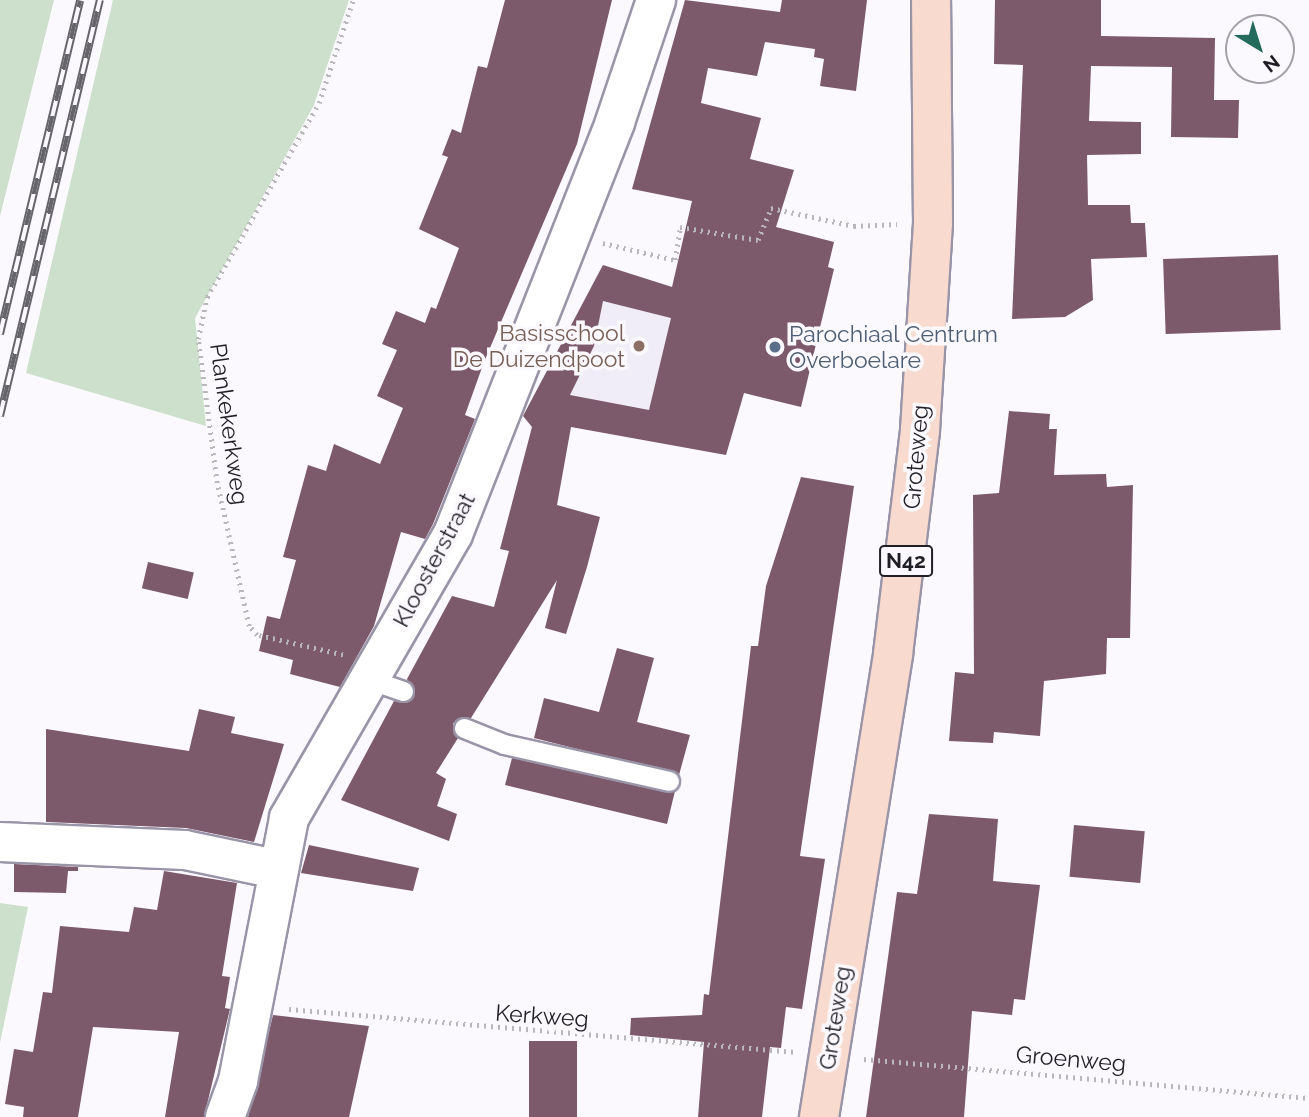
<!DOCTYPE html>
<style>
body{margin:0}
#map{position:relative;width:1309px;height:1117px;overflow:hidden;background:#fbf9fe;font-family:Raleway,sans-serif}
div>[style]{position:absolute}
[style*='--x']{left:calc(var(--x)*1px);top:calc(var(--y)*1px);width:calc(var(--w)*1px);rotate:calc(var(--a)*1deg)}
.built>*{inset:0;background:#f0edf9}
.green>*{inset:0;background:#cce0cb}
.building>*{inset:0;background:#7c596b;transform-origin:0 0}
.path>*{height:4.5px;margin-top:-2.25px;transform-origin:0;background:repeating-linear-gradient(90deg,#b9b7bc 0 2px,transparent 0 7px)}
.roads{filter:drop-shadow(2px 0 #9a94a9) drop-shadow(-2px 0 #9a94a9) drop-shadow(0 2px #9a94a9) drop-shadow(0 -2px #9a94a9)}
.lane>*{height:19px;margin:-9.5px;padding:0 9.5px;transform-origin:9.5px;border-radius:9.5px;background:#fff}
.street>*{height:38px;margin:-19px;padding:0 19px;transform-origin:19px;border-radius:19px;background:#fff}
.primary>*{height:38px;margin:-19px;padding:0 19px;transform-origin:19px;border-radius:19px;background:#f8dbce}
.rail>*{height:8px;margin-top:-4px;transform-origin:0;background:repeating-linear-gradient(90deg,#fbf9fe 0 16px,#67656c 0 32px);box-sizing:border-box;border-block:2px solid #67656c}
.dots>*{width:19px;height:19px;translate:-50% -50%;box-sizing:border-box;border:4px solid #fbf9fe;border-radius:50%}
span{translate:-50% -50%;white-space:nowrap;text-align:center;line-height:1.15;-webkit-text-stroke:7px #fbf9fe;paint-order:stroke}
.shield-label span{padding:2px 5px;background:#fbf9fe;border:2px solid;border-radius:5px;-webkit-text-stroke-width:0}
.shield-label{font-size:21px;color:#201e26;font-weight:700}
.education-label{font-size:23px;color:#785e54}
.right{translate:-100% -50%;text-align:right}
.service-label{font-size:23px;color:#4e5e75}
.left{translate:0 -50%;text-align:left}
.street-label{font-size:23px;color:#201e26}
.north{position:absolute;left:1225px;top:14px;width:70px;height:70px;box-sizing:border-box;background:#fbf9fe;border:2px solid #a3a1a8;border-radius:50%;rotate:142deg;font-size:19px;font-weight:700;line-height:28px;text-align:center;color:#201e26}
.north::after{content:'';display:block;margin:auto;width:24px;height:32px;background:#246a5d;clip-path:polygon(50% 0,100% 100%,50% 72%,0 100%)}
</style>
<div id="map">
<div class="built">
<div style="clip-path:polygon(600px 268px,720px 299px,740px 399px,726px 455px,524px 417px)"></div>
</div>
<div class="green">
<div style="clip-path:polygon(0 0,54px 0,0 216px)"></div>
<div style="clip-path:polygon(113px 0,349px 0,314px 105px,195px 318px,206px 426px,26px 373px)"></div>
<div style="clip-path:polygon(0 903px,28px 907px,0 1043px)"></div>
</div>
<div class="building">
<div style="clip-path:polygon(505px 0,612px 0,577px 144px,484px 362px,465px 415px,475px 419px,433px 524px,425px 539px,401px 532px,374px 626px,340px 687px,290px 674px,293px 660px,259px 651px,267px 616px,280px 619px,296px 560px,283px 557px,308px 465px,326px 471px,334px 444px,380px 464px,403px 408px,377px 396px,397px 350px,382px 344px,396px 311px,425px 323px,431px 307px,436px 309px,459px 248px,419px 229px,448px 157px,442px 155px,452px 129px,461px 133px,478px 66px,487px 68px)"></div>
<div style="clip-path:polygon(evenodd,685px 0,780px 12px,782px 0,867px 0,856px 91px,820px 86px,824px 59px,814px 57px,815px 49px,765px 42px,757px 76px,708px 68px,701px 103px,761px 118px,750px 159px,794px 170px,776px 227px,834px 242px,828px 267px,834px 269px,801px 407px,744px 393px,726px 455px,571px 427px,557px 505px,600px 517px,587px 567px,566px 634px,545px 628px,557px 580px,471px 718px,453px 723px,458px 738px,436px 773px,446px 779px,437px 806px,457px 814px,449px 841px,341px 800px,394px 701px,406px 703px,414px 696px,407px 679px,452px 596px,494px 607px,509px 551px,500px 549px,532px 427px,523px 416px,603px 265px,672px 287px,692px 201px,632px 189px,685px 0,603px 301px,671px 318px,649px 410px,570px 395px,594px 346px,603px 301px)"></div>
<div style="clip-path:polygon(995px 0,1101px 0,1101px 36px,1215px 38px,1214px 100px,1239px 100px,1238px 138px,1171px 137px,1172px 67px,1091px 66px,1089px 121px,1141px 122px,1141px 154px,1087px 155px,1088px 205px,1130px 205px,1131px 223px,1145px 223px,1147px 257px,1091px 259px,1093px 300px,1065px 317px,1012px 319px,1023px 65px,994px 64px)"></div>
<div style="left:1278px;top:255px;width:75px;height:115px;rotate:88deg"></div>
<div style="clip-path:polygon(1009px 411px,1050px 414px,1049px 429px,1057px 429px,1054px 475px,1106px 474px,1107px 487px,1133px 485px,1130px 638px,1107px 638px,1106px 674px,1044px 681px,1040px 736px,994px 732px,993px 743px,949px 741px,955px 672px,974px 674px,973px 495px,999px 493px)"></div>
<div style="clip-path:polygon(801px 477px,854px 486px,800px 856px,825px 859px,802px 1009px,786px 1007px,781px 1048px,770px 1047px,762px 1117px,698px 1117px,704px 1042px,630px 1035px,631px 1018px,702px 1015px,704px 994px,709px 995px,751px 646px,758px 646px,766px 586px)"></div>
<div style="left:148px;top:562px;width:47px;height:27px;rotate:13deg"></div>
<div style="clip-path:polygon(617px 648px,654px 658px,637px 722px,690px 735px,679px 775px,534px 738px,544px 698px,599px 712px)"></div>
<div style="clip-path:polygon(199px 709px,235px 717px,231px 733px,284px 744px,254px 842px,186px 828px,46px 822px,46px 729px,189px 751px)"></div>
<div style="clip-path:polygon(512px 758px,675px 791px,667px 824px,505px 785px)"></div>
<div style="clip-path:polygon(929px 814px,998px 819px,993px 881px,1040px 885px,1025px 1000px,1014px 999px,1012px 1015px,972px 1011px,964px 1117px,866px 1117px,897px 892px,917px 894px)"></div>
<div style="left:1074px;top:825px;width:71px;height:52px;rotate:5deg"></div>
<div style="clip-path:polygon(309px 845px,419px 868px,413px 891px,301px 873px)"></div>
<div style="clip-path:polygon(14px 864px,78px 867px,78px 871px,68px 871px,66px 893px,14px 892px)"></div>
<div style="clip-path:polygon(164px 871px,237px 883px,222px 976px,230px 977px,225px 1008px,230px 1009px,204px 1117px,165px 1117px,179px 1032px,93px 1027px,78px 1117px,23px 1117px,24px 1107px,5px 1104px,14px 1049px,33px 1052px,43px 992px,52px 993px,60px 926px,129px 932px,134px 907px,157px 910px)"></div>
<div style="clip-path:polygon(273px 1015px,369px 1026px,349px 1117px,248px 1117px)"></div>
<div style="left:529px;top:1041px;width:48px;height:76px"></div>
</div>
<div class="path">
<div style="--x:603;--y:243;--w:74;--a:13.3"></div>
<div style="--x:675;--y:260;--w:33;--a:-81"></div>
<div style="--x:680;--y:227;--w:79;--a:9.5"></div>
<div style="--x:758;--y:240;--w:35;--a:-68"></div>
<div style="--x:771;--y:208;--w:85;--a:12.2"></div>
<div style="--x:854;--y:226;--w:43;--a:-2.7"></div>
<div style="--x:343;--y:655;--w:88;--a:-166.9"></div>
<div style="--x:257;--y:635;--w:12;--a:-132"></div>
<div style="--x:249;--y:626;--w:147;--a:-102.6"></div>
<div style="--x:217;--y:483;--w:145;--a:-97.5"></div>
<div style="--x:198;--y:339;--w:43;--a:-77.9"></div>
<div style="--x:207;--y:297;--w:224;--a:-60"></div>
<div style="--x:319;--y:103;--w:108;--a:-71.7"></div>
<div style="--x:289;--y:1009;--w:509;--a:4.85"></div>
<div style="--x:864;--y:1059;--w:447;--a:5"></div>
</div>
<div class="roads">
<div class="lane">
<div style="--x:368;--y:679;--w:37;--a:19"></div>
<div style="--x:464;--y:728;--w:43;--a:21.8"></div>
<div style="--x:504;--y:744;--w:169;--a:12.6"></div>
</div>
<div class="street">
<div style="--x:0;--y:842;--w:185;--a:2.5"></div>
<div style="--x:185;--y:850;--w:93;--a:11.8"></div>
<div style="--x:225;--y:1117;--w:38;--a:-70"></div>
<div style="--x:238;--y:1081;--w:268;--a:-79"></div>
<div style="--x:289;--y:818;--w:328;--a:-60"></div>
<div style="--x:453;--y:534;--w:443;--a:-68.5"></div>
<div style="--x:615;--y:122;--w:129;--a:-71.4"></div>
</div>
<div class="primary">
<div style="--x:819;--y:1117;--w:469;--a:-80.9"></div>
<div style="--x:893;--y:654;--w:226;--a:-83.1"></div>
<div style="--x:920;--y:430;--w:207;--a:-86.4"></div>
<div style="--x:933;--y:223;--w:223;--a:-90.5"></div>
</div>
</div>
<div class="rail">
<div style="--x:0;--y:334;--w:343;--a:-76.5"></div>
<div style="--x:0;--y:416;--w:428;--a:-76.5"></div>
</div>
<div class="dots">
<div style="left:639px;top:346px;background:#8d6e63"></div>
<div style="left:775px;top:347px;background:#5c6f8a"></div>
</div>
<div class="shield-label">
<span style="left:906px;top:561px">N42</span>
</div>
<div class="education-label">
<span class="right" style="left:625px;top:346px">Basisschool<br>De Duizendpoot</span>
</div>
<div class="service-label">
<span class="left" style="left:789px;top:347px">Parochiaal Centrum<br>Overboelare</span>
</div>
<div class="street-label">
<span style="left:229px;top:424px;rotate:82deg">Plankekerkweg</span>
<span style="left:916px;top:457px;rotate:-85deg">Groteweg</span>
<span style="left:434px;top:560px;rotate:-62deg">Kloosterstraat</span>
<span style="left:542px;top:1016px;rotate:4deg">Kerkweg</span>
<span style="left:835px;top:1018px;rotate:-81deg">Groteweg</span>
<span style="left:1071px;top:1059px;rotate:5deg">Groenweg</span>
</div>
<div class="north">N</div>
</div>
